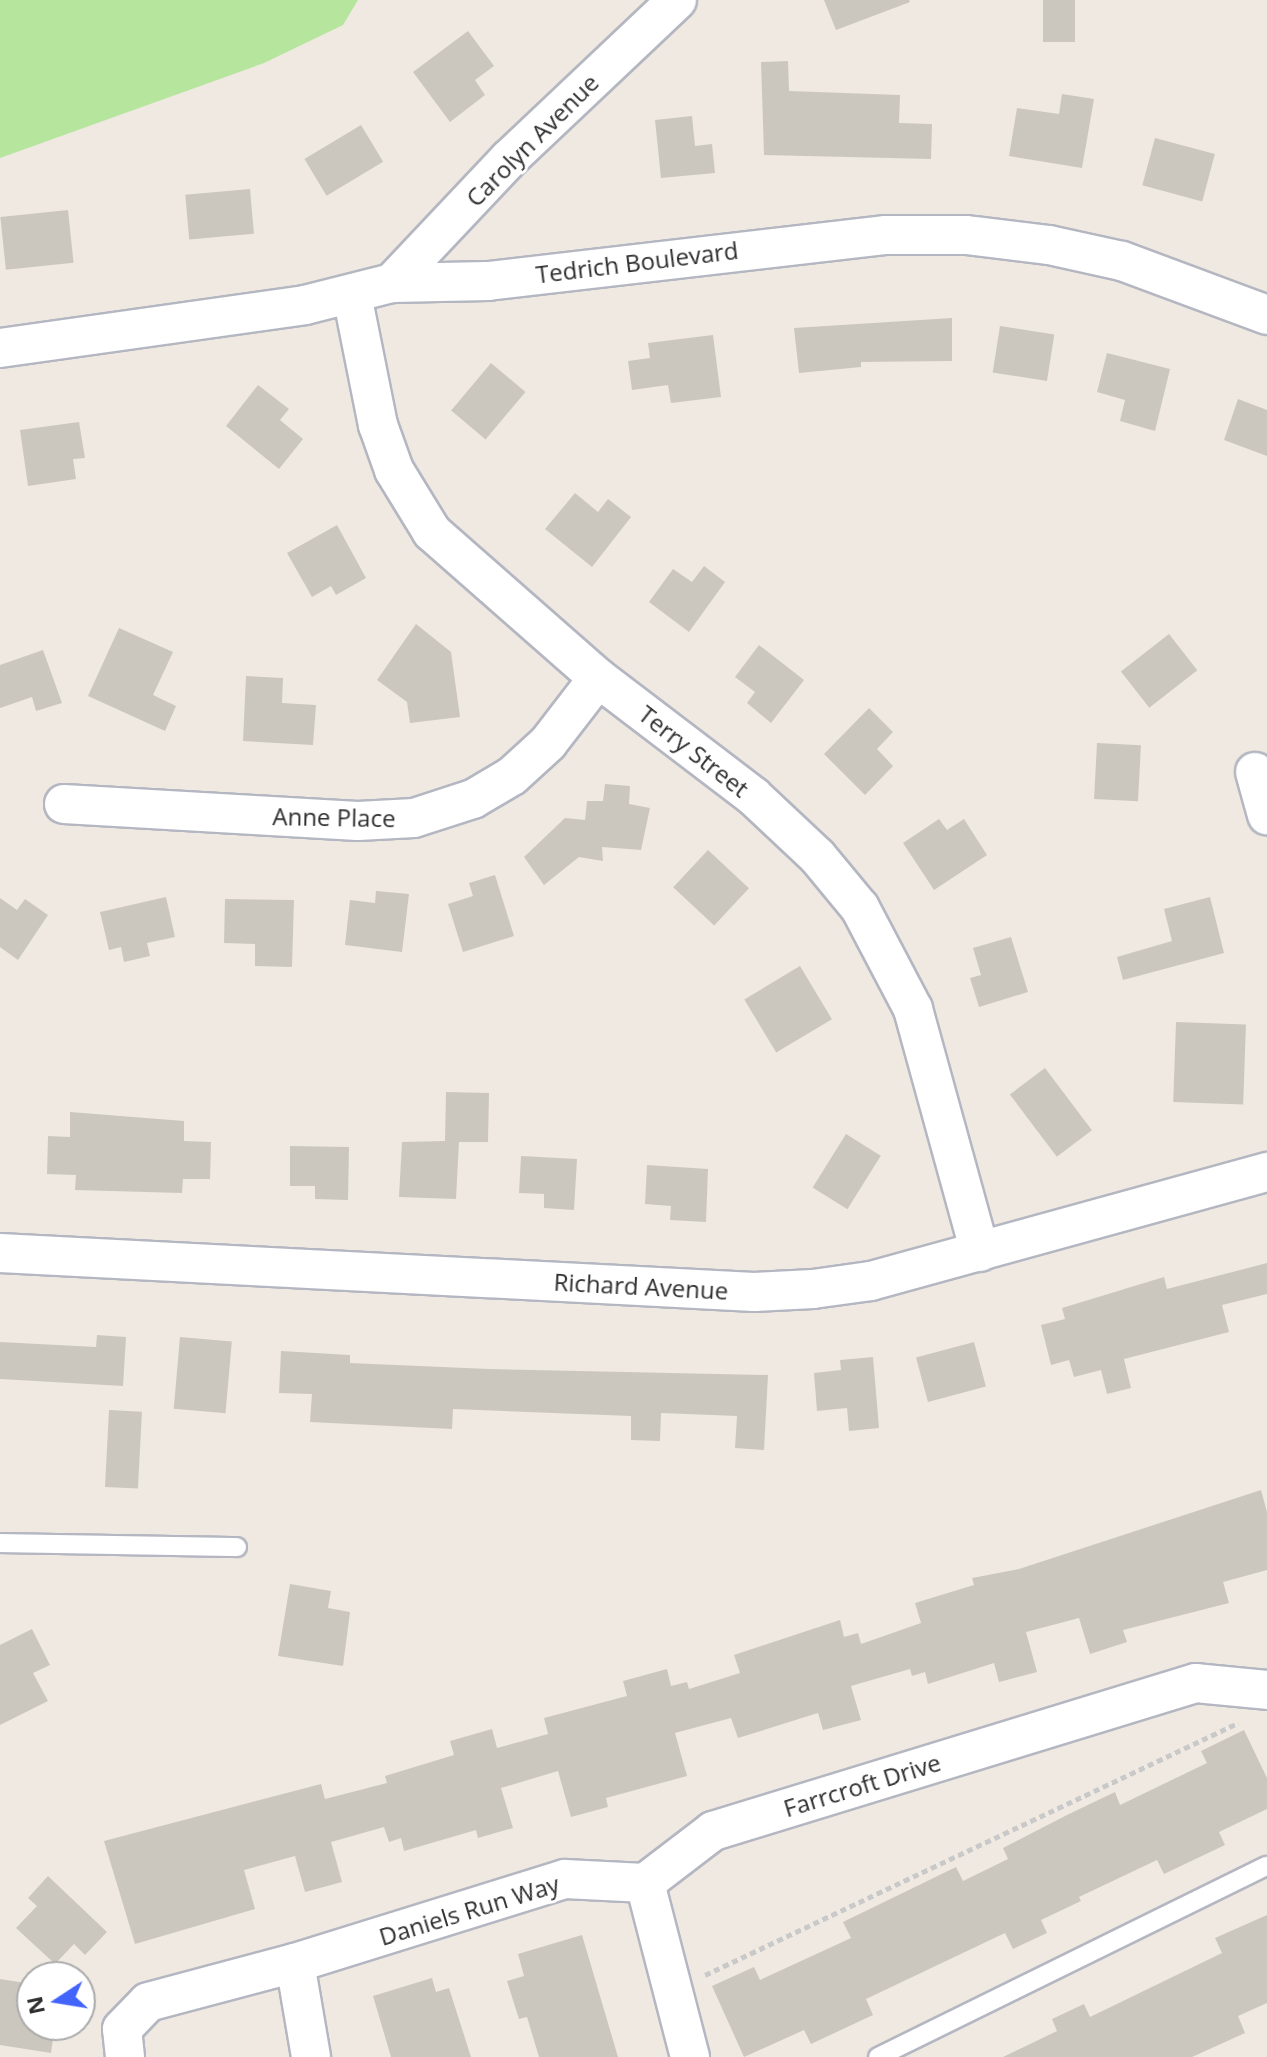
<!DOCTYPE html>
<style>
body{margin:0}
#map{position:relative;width:1267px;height:2057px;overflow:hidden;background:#efe9e1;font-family:"Open Sans",sans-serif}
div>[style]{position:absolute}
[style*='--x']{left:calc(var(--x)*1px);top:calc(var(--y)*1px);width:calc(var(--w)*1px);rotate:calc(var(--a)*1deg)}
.green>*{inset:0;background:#b6e59e}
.building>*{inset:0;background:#cbc7bf;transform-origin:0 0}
.path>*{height:5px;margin-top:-2.5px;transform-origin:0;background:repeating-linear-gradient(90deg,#c9c9c9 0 6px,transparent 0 10px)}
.roads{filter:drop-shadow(2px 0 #b4b7c1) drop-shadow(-2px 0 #b4b7c1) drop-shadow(0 2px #b4b7c1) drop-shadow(0 -2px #b4b7c1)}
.service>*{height:18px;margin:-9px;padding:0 9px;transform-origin:9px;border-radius:9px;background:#fff}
.minor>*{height:38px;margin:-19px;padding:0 19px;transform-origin:19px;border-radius:19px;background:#fff}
span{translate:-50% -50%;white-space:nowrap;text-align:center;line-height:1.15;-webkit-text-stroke:6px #fff;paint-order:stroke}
.street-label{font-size:24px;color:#2e2e2e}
.north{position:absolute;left:16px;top:1961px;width:80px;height:80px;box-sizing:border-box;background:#fff;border:2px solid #ababab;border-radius:50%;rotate:258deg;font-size:22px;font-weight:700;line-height:32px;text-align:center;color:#2e2e2e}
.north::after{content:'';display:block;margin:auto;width:28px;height:36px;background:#4264fb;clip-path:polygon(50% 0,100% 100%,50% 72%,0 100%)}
</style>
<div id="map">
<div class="green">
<div style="clip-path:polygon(0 0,358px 0,343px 25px,264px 63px,0 158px)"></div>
</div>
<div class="building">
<div style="clip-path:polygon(824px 0,909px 0,910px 2px,836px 30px)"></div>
<div style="left:1043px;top:0;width:32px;height:42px"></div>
<div style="clip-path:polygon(468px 31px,494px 66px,475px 80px,485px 95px,450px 122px,413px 72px)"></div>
<div style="clip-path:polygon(788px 61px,789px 91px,900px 95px,899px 123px,932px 124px,931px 159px,764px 155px,761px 62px)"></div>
<div style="clip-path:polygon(1062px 94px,1094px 99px,1082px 168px,1009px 156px,1017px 108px,1059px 114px)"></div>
<div style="clip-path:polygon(692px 116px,695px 146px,712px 144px,715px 173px,661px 178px,655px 120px)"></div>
<div style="left:361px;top:125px;width:43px;height:66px;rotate:59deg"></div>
<div style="left:1155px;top:138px;width:62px;height:49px;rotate:15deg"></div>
<div style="left:250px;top:189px;width:45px;height:65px;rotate:85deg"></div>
<div style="left:68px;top:210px;width:53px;height:68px;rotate:84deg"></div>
<div style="clip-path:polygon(952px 318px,952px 361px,861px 362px,861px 367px,799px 373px,794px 328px)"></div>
<div style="left:1000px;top:326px;width:55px;height:47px;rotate:9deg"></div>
<div style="clip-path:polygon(713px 335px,721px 397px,671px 403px,668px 385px,632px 390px,628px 361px,650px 358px,648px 343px)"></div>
<div style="clip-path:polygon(1107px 353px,1170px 369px,1155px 431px,1120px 421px,1125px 400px,1097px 392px)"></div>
<div style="left:491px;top:363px;width:45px;height:62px;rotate:40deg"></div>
<div style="clip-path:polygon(258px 385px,289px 409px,280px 420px,303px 439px,279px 469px,226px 426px)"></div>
<div style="clip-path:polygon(1238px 399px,1267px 410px,1267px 456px,1224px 440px)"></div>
<div style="clip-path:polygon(79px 422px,85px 458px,73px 459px,76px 479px,28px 486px,20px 430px)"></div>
<div style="clip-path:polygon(575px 493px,598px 512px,608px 499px,631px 517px,592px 567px,545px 529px)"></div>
<div style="clip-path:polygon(337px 525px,366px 578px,336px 595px,331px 586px,312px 597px,287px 553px)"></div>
<div style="clip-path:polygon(704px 566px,725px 582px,689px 632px,649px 602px,673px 569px,692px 582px)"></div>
<div style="clip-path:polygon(416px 624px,451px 652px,460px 717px,410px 723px,407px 702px,377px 680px)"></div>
<div style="clip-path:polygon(119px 628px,173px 652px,153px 695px,176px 706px,165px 731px,88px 696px)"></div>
<div style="left:1169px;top:634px;width:46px;height:61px;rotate:52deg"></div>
<div style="clip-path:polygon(759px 645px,804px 680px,771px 723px,747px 703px,755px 692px,735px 677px)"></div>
<div style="clip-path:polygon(43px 650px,62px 703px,36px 711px,32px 697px,0 708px,0 665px)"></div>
<div style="clip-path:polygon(246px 676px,283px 678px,282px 703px,316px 705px,313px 745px,243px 741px)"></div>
<div style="clip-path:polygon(869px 708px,893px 732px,877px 749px,893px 766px,865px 795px,824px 754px)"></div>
<div style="left:1097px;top:743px;width:44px;height:56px;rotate:3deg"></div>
<div style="clip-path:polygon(605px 784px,630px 786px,629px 804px,650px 808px,641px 850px,602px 847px,603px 861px,579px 857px,544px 885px,524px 857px,565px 818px,585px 820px,587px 801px,603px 801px)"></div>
<div style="clip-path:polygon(939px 819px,947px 830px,964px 819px,987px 855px,934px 890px,903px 843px)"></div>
<div style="left:708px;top:850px;width:56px;height:51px;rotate:43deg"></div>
<div style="clip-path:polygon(495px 875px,514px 936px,463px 952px,448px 904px,473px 896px,469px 883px)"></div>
<div style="clip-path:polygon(376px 891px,409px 894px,402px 952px,345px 945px,350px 900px,375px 903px)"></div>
<div style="clip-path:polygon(166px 897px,175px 937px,147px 943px,150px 956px,124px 962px,121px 947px,109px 950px,100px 912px)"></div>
<div style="clip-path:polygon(1210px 897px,1224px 953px,1123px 980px,1117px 957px,1172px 941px,1164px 909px)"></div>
<div style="clip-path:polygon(0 898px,17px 910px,25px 899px,48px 915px,18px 960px,0 947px)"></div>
<div style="clip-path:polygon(225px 899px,294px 900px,292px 967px,255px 966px,255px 944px,224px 943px)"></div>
<div style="clip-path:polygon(1011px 937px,1028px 992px,979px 1007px,970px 978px,981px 975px,973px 948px)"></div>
<div style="left:800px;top:966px;width:62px;height:65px;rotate:59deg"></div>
<div style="left:1176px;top:1022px;width:70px;height:80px;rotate:2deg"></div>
<div style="left:1045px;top:1068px;width:78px;height:44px;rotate:53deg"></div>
<div style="clip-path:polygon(446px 1092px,489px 1093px,488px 1142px,459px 1142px,456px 1199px,399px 1197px,402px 1142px,445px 1141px)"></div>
<div style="clip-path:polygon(70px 1112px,184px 1121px,184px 1141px,211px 1142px,210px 1179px,183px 1179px,182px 1193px,75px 1190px,76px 1175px,47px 1174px,48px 1136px,70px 1137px)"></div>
<div style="left:846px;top:1134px;width:41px;height:63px;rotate:32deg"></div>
<div style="clip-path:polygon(290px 1146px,349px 1147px,348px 1200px,315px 1199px,315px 1186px,290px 1186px)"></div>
<div style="clip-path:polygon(521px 1156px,577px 1159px,574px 1210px,544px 1208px,544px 1194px,519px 1193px)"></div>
<div style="clip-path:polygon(647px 1165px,708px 1169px,706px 1222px,670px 1220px,671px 1206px,645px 1204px)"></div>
<div style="clip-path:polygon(1267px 1263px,1267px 1294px,1222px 1305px,1229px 1332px,1124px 1359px,1131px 1388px,1107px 1394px,1101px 1370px,1074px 1377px,1069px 1360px,1051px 1365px,1041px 1325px,1065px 1319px,1062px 1308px,1164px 1277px,1167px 1289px)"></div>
<div style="clip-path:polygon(97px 1335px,126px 1337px,123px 1386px,0 1379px,0 1342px,96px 1347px)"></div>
<div style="left:180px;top:1337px;width:52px;height:72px;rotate:5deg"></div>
<div style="left:974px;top:1342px;width:46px;height:60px;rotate:75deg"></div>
<div style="clip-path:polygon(281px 1351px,350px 1355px,350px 1363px,489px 1369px,768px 1375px,764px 1450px,735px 1448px,737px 1416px,661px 1413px,660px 1441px,631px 1440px,631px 1416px,453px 1409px,452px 1429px,310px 1422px,312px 1394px,279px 1393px)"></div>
<div style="clip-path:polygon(873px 1357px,879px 1428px,849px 1431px,847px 1408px,817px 1411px,814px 1373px,841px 1370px,840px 1360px)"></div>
<div style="left:109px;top:1410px;width:33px;height:77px;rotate:3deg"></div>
<div style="clip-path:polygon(1261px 1490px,1267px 1512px,1267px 1570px,1223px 1582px,1229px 1603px,1123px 1630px,1127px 1642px,1090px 1654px,1079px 1618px,1026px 1632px,1037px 1672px,999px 1682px,994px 1663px,928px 1684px,925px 1672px,912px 1676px,910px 1669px,851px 1686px,861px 1720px,823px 1730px,818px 1713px,738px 1738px,731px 1718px,675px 1733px,687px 1776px,606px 1798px,608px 1807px,571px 1817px,558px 1771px,501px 1788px,513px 1828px,478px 1838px,476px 1830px,404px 1851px,401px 1838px,389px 1842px,384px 1827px,331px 1842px,342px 1882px,305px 1892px,295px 1856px,244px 1870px,255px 1909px,135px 1944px,104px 1841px,321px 1784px,325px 1799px,387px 1783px,385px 1776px,454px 1755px,450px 1741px,492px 1729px,497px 1748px,548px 1734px,544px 1718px,627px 1696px,623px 1681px,667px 1669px,671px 1686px,687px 1682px,689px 1689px,740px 1673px,734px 1655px,840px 1620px,844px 1637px,858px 1633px,861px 1644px,921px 1623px,915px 1603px,974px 1585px,972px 1578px,1019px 1569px)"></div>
<div style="clip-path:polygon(290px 1584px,331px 1591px,328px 1608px,350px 1612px,343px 1666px,278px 1656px)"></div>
<div style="clip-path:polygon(32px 1629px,50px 1665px,33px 1673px,48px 1701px,0 1725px,0 1645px)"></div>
<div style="clip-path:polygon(1244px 1730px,1267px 1778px,1267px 1809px,1219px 1832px,1225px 1845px,1164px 1874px,1157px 1860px,1079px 1897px,1081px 1901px,1041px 1920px,1047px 1933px,1013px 1949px,1005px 1933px,866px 1999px,873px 2015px,811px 2044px,804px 2030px,744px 2057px,712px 1986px,754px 1967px,760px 1980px,851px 1938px,843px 1922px,956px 1867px,963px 1881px,1008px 1859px,1003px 1848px,1067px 1815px,1115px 1792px,1120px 1805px,1207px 1763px,1201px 1751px)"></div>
<div style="clip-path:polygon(48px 1876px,107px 1932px,85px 1955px,74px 1944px,55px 1964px,16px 1928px,37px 1906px,28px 1898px)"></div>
<div style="clip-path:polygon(1267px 1915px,1267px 2003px,1238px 2016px,1245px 2033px,1192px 2057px,1003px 2057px,1057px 2031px,1052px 2019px,1084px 2004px,1090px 2017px,1222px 1953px,1215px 1938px)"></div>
<div style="clip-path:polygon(582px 1935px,618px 2057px,539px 2057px,527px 2017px,519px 2019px,507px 1981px,524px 1976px,518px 1954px)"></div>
<div style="clip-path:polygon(432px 1978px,436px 1992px,449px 1988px,471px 2057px,391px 2057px,373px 1996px)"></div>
<div style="clip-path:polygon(0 1979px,32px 1984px,32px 2025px,55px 2025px,51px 2053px,0 2045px)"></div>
</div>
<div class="path">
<div style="--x:705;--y:1975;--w:590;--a:-25.3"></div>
</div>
<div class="roads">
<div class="service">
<div style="--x:0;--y:1543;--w:237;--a:1"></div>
<div style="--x:878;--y:2057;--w:433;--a:-26.2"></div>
</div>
<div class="minor">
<div style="--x:392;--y:283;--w:170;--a:-46.7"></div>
<div style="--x:509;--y:159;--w:231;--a:-43.4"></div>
<div style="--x:352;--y:295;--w:133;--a:78.7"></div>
<div style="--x:378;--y:425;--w:48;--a:70.4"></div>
<div style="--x:394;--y:470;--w:73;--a:58.5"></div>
<div style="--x:432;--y:532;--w:221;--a:41.3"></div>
<div style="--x:598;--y:678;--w:195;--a:37.3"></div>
<div style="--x:753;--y:796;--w:88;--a:43.2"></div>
<div style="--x:817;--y:856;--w:67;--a:50.4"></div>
<div style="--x:860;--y:908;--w:114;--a:62.3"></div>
<div style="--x:913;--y:1009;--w:252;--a:74.6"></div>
<div style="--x:0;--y:348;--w:308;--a:-8"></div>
<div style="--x:305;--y:305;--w:90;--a:-14.2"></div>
<div style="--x:392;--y:283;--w:96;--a:-1.2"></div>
<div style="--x:488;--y:281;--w:401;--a:-6.6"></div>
<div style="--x:886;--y:235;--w:80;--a:0"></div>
<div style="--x:966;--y:235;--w:84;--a:6.9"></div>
<div style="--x:1049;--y:245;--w:75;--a:12.4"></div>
<div style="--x:1122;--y:261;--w:155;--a:20.4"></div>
<div style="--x:1255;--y:772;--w:45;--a:74.4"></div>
<div style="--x:64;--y:804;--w:294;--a:3.3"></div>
<div style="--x:358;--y:821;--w:56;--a:-3.1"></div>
<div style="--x:414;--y:818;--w:62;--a:-17.9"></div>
<div style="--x:473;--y:799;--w:45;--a:-30.5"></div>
<div style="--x:512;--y:776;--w:49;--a:-42.5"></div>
<div style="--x:548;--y:743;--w:82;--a:-52.4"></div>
<div style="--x:0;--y:1253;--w:755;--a:2.96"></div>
<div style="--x:754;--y:1292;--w:59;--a:-2.9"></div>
<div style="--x:813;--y:1289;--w:59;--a:-7.9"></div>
<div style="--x:871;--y:1281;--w:411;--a:-15.4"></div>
<div style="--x:645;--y:1883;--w:86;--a:-37.4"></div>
<div style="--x:713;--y:1831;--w:505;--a:-17.04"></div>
<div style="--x:1196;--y:1683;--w:71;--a:5.6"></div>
<div style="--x:645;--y:1883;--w:180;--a:75.5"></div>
<div style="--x:295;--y:1963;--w:95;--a:80.3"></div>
<div style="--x:125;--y:2057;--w:28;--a:-96"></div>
<div style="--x:122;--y:2029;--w:37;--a:-46"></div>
<div style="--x:148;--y:2002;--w:152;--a:-14.9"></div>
<div style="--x:295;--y:1963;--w:283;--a:-17.3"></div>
<div style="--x:565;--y:1879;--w:80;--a:2.9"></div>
</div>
</div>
<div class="street-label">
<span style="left:532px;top:140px;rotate:-45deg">Carolyn Avenue</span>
<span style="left:637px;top:262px;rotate:-7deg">Tedrich Boulevard</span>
<span style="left:694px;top:751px;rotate:38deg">Terry Street</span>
<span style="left:334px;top:817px;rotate:1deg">Anne Place</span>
<span style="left:641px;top:1286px;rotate:3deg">Richard Avenue</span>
<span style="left:862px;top:1785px;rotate:-17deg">Farrcroft Drive</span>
<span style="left:469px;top:1910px;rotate:-17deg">Daniels Run Way</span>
</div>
<div class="north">N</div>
</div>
